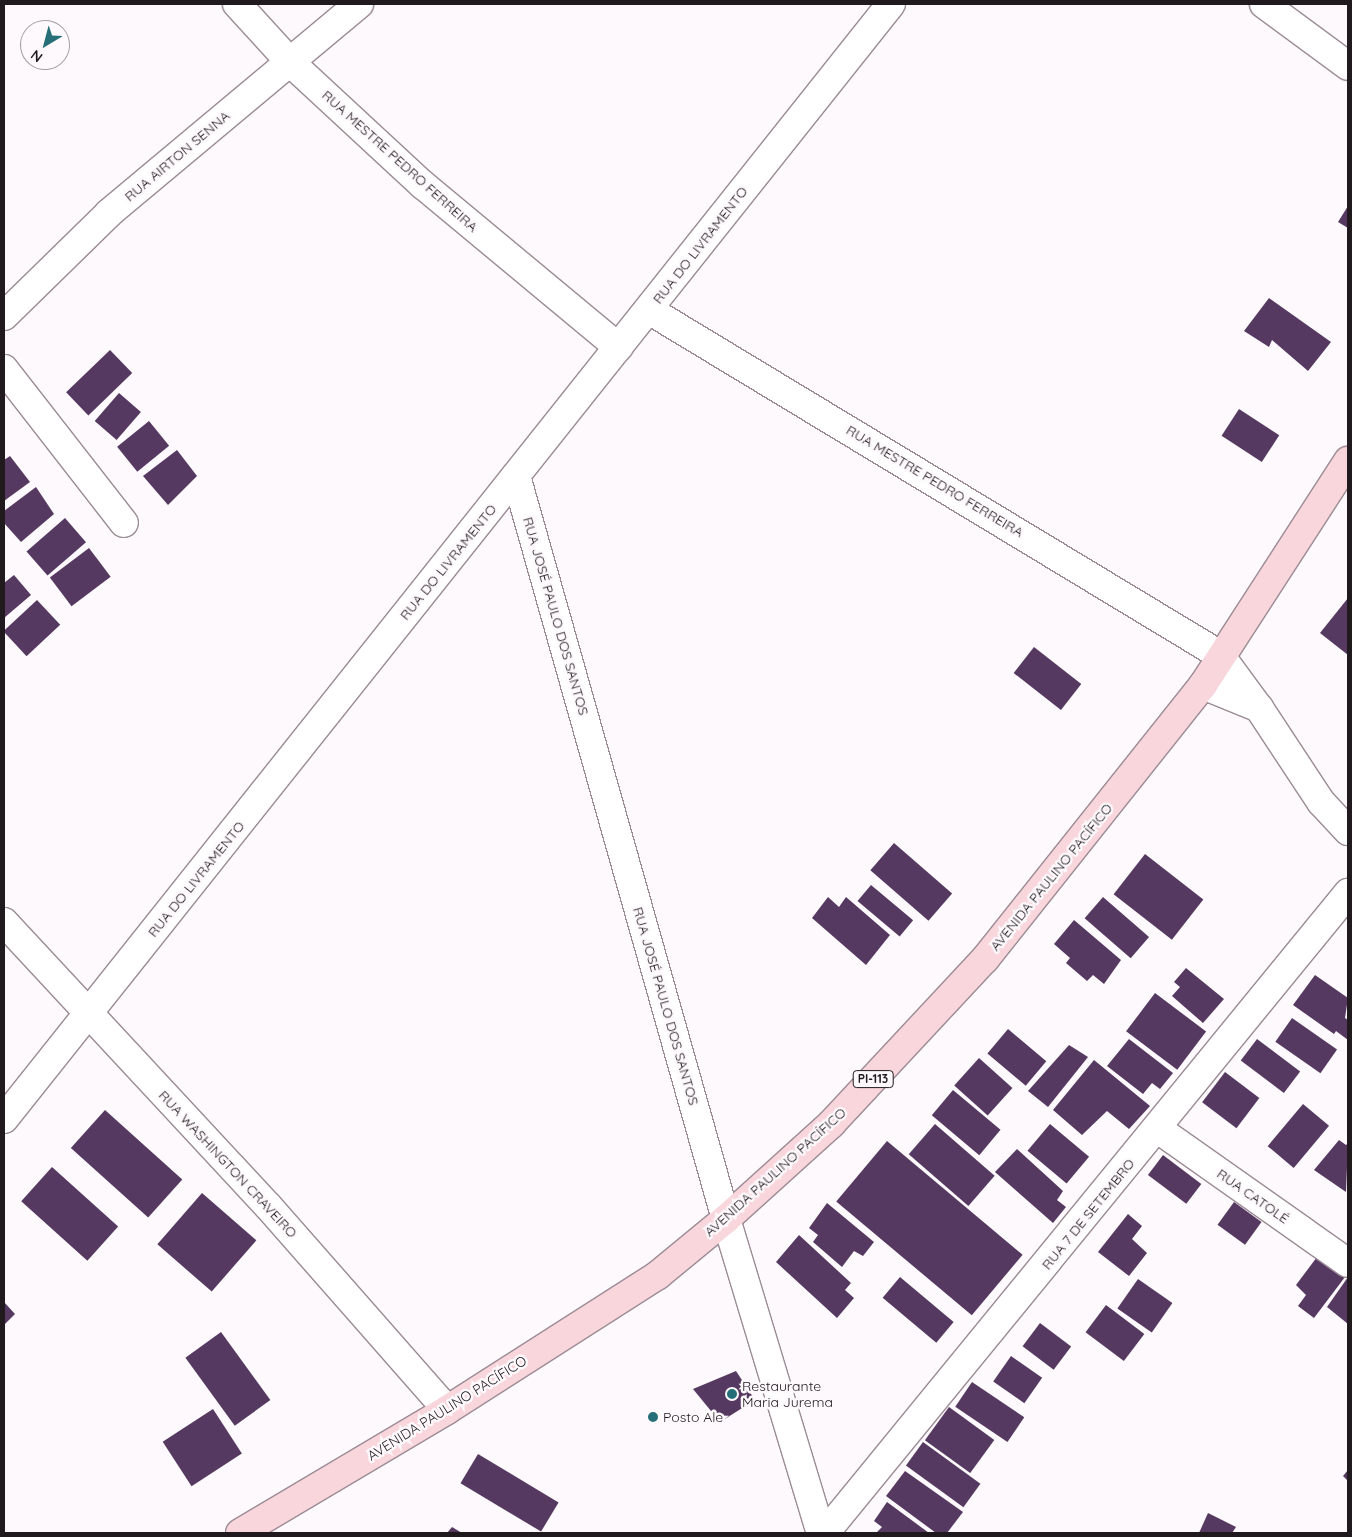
<!DOCTYPE html>
<meta charset="utf-8">
<style>
body{margin:0}
#map{position:relative;width:1352px;height:1537px;overflow:hidden;background:#fdf9fc;font-family:Quicksand,sans-serif}
div>[style]{position:absolute}
[style*='--x']{left:calc(var(--x)*1px);top:calc(var(--y)*1px);width:calc(var(--w)*1px);rotate:calc(var(--a)*1deg)}
.building>*{inset:0;background:#553961;transform-origin:0 0}
.roads{filter:drop-shadow(1px 0 #9c8b95) drop-shadow(-1px 0 #9c8b95) drop-shadow(0 1px #9c8b95) drop-shadow(0 -1px #9c8b95)}
.street>*{height:28px;margin:-14px;padding:0 14px;transform-origin:14px;border-radius:14px;background:#fff}
.primary>*{height:28px;margin:-14px;padding:0 14px;transform-origin:14px;border-radius:14px;background:#f8d6dc}
.dots>*{width:14px;height:14px;translate:-50% -50%;box-sizing:border-box;border:2px solid #fdf9fc;border-radius:50%}
span{translate:-50% -50%;white-space:nowrap;text-align:center;line-height:1.15;-webkit-text-stroke:5px #fdf9fc;paint-order:stroke}
.shield-label span{padding:1px 4px;background:#fdf9fc;border:1px solid;border-radius:4px;-webkit-text-stroke-width:0}
.shield-label{font-size:12px;color:#20191e;font-weight:700}
.street-label{font-size:14px;color:#20191e}
.poi-label{font-size:14px;color:#20191e}
.left{translate:0 -50%;text-align:left}
.frame{position:absolute;inset:0;border:5px solid #20191e;pointer-events:none}
.north{position:absolute;left:20px;top:20px;width:50px;height:50px;box-sizing:border-box;background:#fdf9fc;border:1px solid #a59fa3;border-radius:50%;rotate:217deg;font-size:14px;font-weight:700;line-height:20px;text-align:center;color:#20191e}
.north::after{content:'';display:block;margin:auto;width:18px;height:22px;background:#266f79;clip-path:polygon(50% 0,100% 100%,50% 72%,0 100%)}
</style>
<div id="map">
<div class="building">
<div style="clip-path:polygon(1348px 206px,1348px 228px,1338px 222px)"></div>
<div style="clip-path:polygon(1269px 298px,1331px 342px,1308px 371px,1272px 340px,1269px 347px,1244px 331px)"></div>
<div style="left:110px;top:350px;width:32px;height:61px;rotate:46deg"></div>
<div style="left:119px;top:393px;width:29px;height:37px;rotate:41deg"></div>
<div style="left:1239px;top:409px;width:48px;height:32px;rotate:33deg"></div>
<div style="left:149px;top:421px;width:32px;height:41px;rotate:51deg"></div>
<div style="clip-path:polygon(177px 450px,197px 476px,168px 505px,143px 476px)"></div>
<div style="clip-path:polygon(10px 456px,30px 482px,4px 501px,4px 460px)"></div>
<div style="clip-path:polygon(36px 487px,54px 514px,21px 542px,4px 523px,4px 511px)"></div>
<div style="left:65px;top:518px;width:32px;height:51px;rotate:49deg"></div>
<div style="left:89px;top:548px;width:36px;height:49px;rotate:53deg"></div>
<div style="clip-path:polygon(14px 575px,31px 595px,4px 618px,4px 583px)"></div>
<div style="clip-path:polygon(1348px 598px,1348px 655px,1320px 633px)"></div>
<div style="left:37px;top:600px;width:34px;height:46px;rotate:47deg"></div>
<div style="left:1034px;top:647px;width:60px;height:33px;rotate:38deg"></div>
<div style="left:894px;top:843px;width:77px;height:36px;rotate:41deg"></div>
<div style="left:1145px;top:854px;width:74px;height:51px;rotate:38deg"></div>
<div style="left:871px;top:885px;width:55px;height:21px;rotate:40deg"></div>
<div style="clip-path:polygon(828px 897px,839px 907px,846px 897px,890px 935px,866px 965px,812px 918px)"></div>
<div style="left:1103px;top:897px;width:61px;height:28px;rotate:41deg"></div>
<div style="clip-path:polygon(1074px 920px,1121px 960px,1104px 984px,1093px 975px,1087px 981px,1066px 963px,1070px 958px,1054px 944px)"></div>
<div style="clip-path:polygon(1186px 968px,1224px 999px,1203px 1023px,1172px 996px,1180px 987px,1174px 982px)"></div>
<div style="clip-path:polygon(1315px 975px,1348px 998px,1345px 1018px,1348px 1020px,1348px 1040px,1336px 1031px,1334px 1034px,1293px 1005px)"></div>
<div style="left:1155px;top:993px;width:64px;height:48px;rotate:37deg"></div>
<div style="left:1292px;top:1018px;width:55px;height:29px;rotate:35deg"></div>
<div style="left:1008px;top:1029px;width:50px;height:32px;rotate:40deg"></div>
<div style="clip-path:polygon(1129px 1039px,1173px 1073px,1160px 1089px,1152px 1083px,1143px 1094px,1107px 1066px)"></div>
<div style="left:1257px;top:1039px;width:54px;height:27px;rotate:37deg"></div>
<div style="clip-path:polygon(1069px 1045px,1088px 1057px,1048px 1107px,1028px 1091px)"></div>
<div style="left:979px;top:1058px;width:45px;height:37px;rotate:42deg"></div>
<div style="clip-path:polygon(1094px 1060px,1150px 1106px,1129px 1129px,1107px 1111px,1082px 1135px,1053px 1110px)"></div>
<div style="left:1225px;top:1072px;width:43px;height:38px;rotate:37deg"></div>
<div style="left:953px;top:1090px;width:62px;height:33px;rotate:40deg"></div>
<div style="left:1303px;top:1104px;width:34px;height:55px;rotate:40deg"></div>
<div style="left:105px;top:1110px;width:104px;height:51px;rotate:42deg"></div>
<div style="left:935px;top:1124px;width:79px;height:40px;rotate:41deg"></div>
<div style="left:1050px;top:1124px;width:51px;height:35px;rotate:40deg"></div>
<div style="clip-path:polygon(1339px 1140px,1346px 1145px,1348px 1143px,1346px 1192px,1314px 1170px)"></div>
<div style="left:887px;top:1141px;width:177px;height:79px;rotate:40deg"></div>
<div style="clip-path:polygon(1017px 1149px,1063px 1191px,1057px 1200px,1066px 1207px,1053px 1223px,995px 1172px)"></div>
<div style="left:1163px;top:1155px;width:48px;height:25px;rotate:37deg"></div>
<div style="left:52px;top:1167px;width:89px;height:46px;rotate:42deg"></div>
<div style="left:202px;top:1193px;width:72px;height:68px;rotate:41deg"></div>
<div style="left:1234px;top:1202px;width:34px;height:28px;rotate:36deg"></div>
<div style="clip-path:polygon(827px 1203px,874px 1242px,863px 1256px,854px 1251px,842px 1267px,813px 1242px,818px 1235px,809px 1228px)"></div>
<div style="clip-path:polygon(1128px 1214px,1142px 1226px,1132px 1239px,1147px 1253px,1129px 1276px,1098px 1252px)"></div>
<div style="clip-path:polygon(799px 1235px,851px 1283px,845px 1290px,854px 1298px,837px 1318px,776px 1262px)"></div>
<div style="clip-path:polygon(1317px 1257px,1345px 1277px,1314px 1318px,1298px 1306px,1306px 1295px,1296px 1285px)"></div>
<div style="left:900px;top:1277px;width:70px;height:27px;rotate:40deg"></div>
<div style="clip-path:polygon(1348px 1277px,1348px 1324px,1327px 1307px)"></div>
<div style="left:1138px;top:1279px;width:42px;height:36px;rotate:35deg"></div>
<div style="clip-path:polygon(4px 1302px,15px 1314px,4px 1325px)"></div>
<div style="left:1106px;top:1305px;width:48px;height:34px;rotate:37deg"></div>
<div style="left:1040px;top:1323px;width:39px;height:29px;rotate:37deg"></div>
<div style="left:221px;top:1332px;width:84px;height:44px;rotate:54deg"></div>
<div style="left:1011px;top:1356px;width:38px;height:31px;rotate:35deg"></div>
<div style="clip-path:polygon(736px 1371px,755px 1400px,720px 1422px,693px 1389px)"></div>
<div style="left:972px;top:1382px;width:63px;height:30px;rotate:34deg"></div>
<div style="left:949px;top:1407px;width:56px;height:41px;rotate:36deg"></div>
<div style="left:213px;top:1409px;width:53px;height:60px;rotate:57deg"></div>
<div style="left:923px;top:1442px;width:71px;height:29px;rotate:36deg"></div>
<div style="left:478px;top:1454px;width:94px;height:34px;rotate:31deg"></div>
<div style="clip-path:polygon(1348px 1470px,1348px 1481px,1343px 1476px)"></div>
<div style="clip-path:polygon(905px 1471px,963px 1512px,947px 1533px,936px 1533px,886px 1496px)"></div>
<div style="clip-path:polygon(887px 1502px,929px 1533px,876px 1533px,882px 1527px,874px 1521px)"></div>
<div style="clip-path:polygon(1208px 1513px,1236px 1527px,1232px 1533px,1199px 1533px)"></div>
<div style="clip-path:polygon(452px 1527px,462px 1533px,447px 1533px)"></div>
</div>
<div class="roads">
<div class="street">
<div style="--x:237;--y:4;--w:79;--a:47.6"></div>
<div style="--x:290;--y:62;--w:181;--a:42.8"></div>
<div style="--x:423;--y:185;--w:254;--a:39.7"></div>
<div style="--x:1264;--y:4;--w:104;--a:36.4"></div>
<div style="--x:649;--y:310;--w:667;--a:31.14"></div>
<div style="--x:1220;--y:655;--w:66;--a:53.7"></div>
<div style="--x:1259;--y:708;--w:113;--a:56.6"></div>
<div style="--x:1321;--y:802;--w:40;--a:47"></div>
<div style="--x:4;--y:316;--w:147;--a:-44.4"></div>
<div style="--x:109;--y:213;--w:326;--a:-39.9"></div>
<div style="--x:4;--y:369;--w:195;--a:52.1"></div>
<div style="--x:516;--y:476;--w:772;--a:74.22"></div>
<div style="--x:726;--y:1219;--w:328;--a:73.2"></div>
<div style="--x:1203;--y:685;--w:61;--a:22.3"></div>
<div style="--x:4;--y:922;--w:388;--a:47.1"></div>
<div style="--x:268;--y:1206;--w:271;--a:48.7"></div>
<div style="--x:4;--y:1119;--w:1425;--a:-51.5"></div>
<div style="--x:1158;--y:1129;--w:232;--a:35.2"></div>
<div style="--x:825;--y:1533;--w:827;--a:-50.74"></div>
</div>
<div class="primary">
<div style="--x:240;--y:1533;--w:241;--a:-30.7"></div>
<div style="--x:447;--y:1410;--w:250;--a:-32.6"></div>
<div style="--x:658;--y:1275;--w:88;--a:-39.5"></div>
<div style="--x:726;--y:1219;--w:142;--a:-42.1"></div>
<div style="--x:831;--y:1124;--w:226;--a:-47"></div>
<div style="--x:985;--y:959;--w:350;--a:-51.5"></div>
<div style="--x:1203;--y:685;--w:267;--a:-57.1"></div>
</div>
</div>
<div class="dots">
<div style="left:732px;top:1394px;background:#266f79"></div>
<div style="left:653px;top:1417px;background:#266f79"></div>
</div>
<div class="shield-label">
<span style="left:873px;top:1079px">PI-113</span>
</div>
<div class="street-label">
<span style="left:177px;top:156px;rotate:-40deg">RUA AIRTON SENNA</span>
<span style="left:400px;top:161px;rotate:42deg">RUA MESTRE PEDRO FERREIRA</span>
<span style="left:700px;top:245px;rotate:-52deg">RUA DO LIVRAMENTO</span>
<span style="left:935px;top:481px;rotate:31deg">RUA MESTRE PEDRO FERREIRA</span>
<span style="left:448px;top:562px;rotate:-51deg">RUA DO LIVRAMENTO</span>
<span style="left:556px;top:616px;rotate:74deg">RUA JOSÉ PAULO DOS SANTOS</span>
<span style="left:1051px;top:877px;rotate:-51deg">AVENIDA PAULINO PACÍFICO</span>
<span style="left:196px;top:879px;rotate:-51deg">RUA DO LIVRAMENTO</span>
<span style="left:666px;top:1006px;rotate:74deg">RUA JOSÉ PAULO DOS SANTOS</span>
<span style="left:228px;top:1164px;rotate:47deg">RUA WASHINGTON CRAVEIRO</span>
<span style="left:775px;top:1172px;rotate:-42deg">AVENIDA PAULINO PACÍFICO</span>
<span style="left:1253px;top:1196px;rotate:35deg">RUA CATOLÉ</span>
<span style="left:1088px;top:1214px;rotate:-51deg">RUA 7 DE SETEMBRO</span>
<span style="left:447px;top:1408px;rotate:-32deg">AVENIDA PAULINO PACÍFICO</span>
</div>
<div class="poi-label">
<span class="left" style="left:742px;top:1394px">Restaurante<br>Maria Jurema</span>
<span class="left" style="left:663px;top:1417px">Posto Ale</span>
</div>
<div class="frame"></div>
<div class="north">N</div>
</div>
